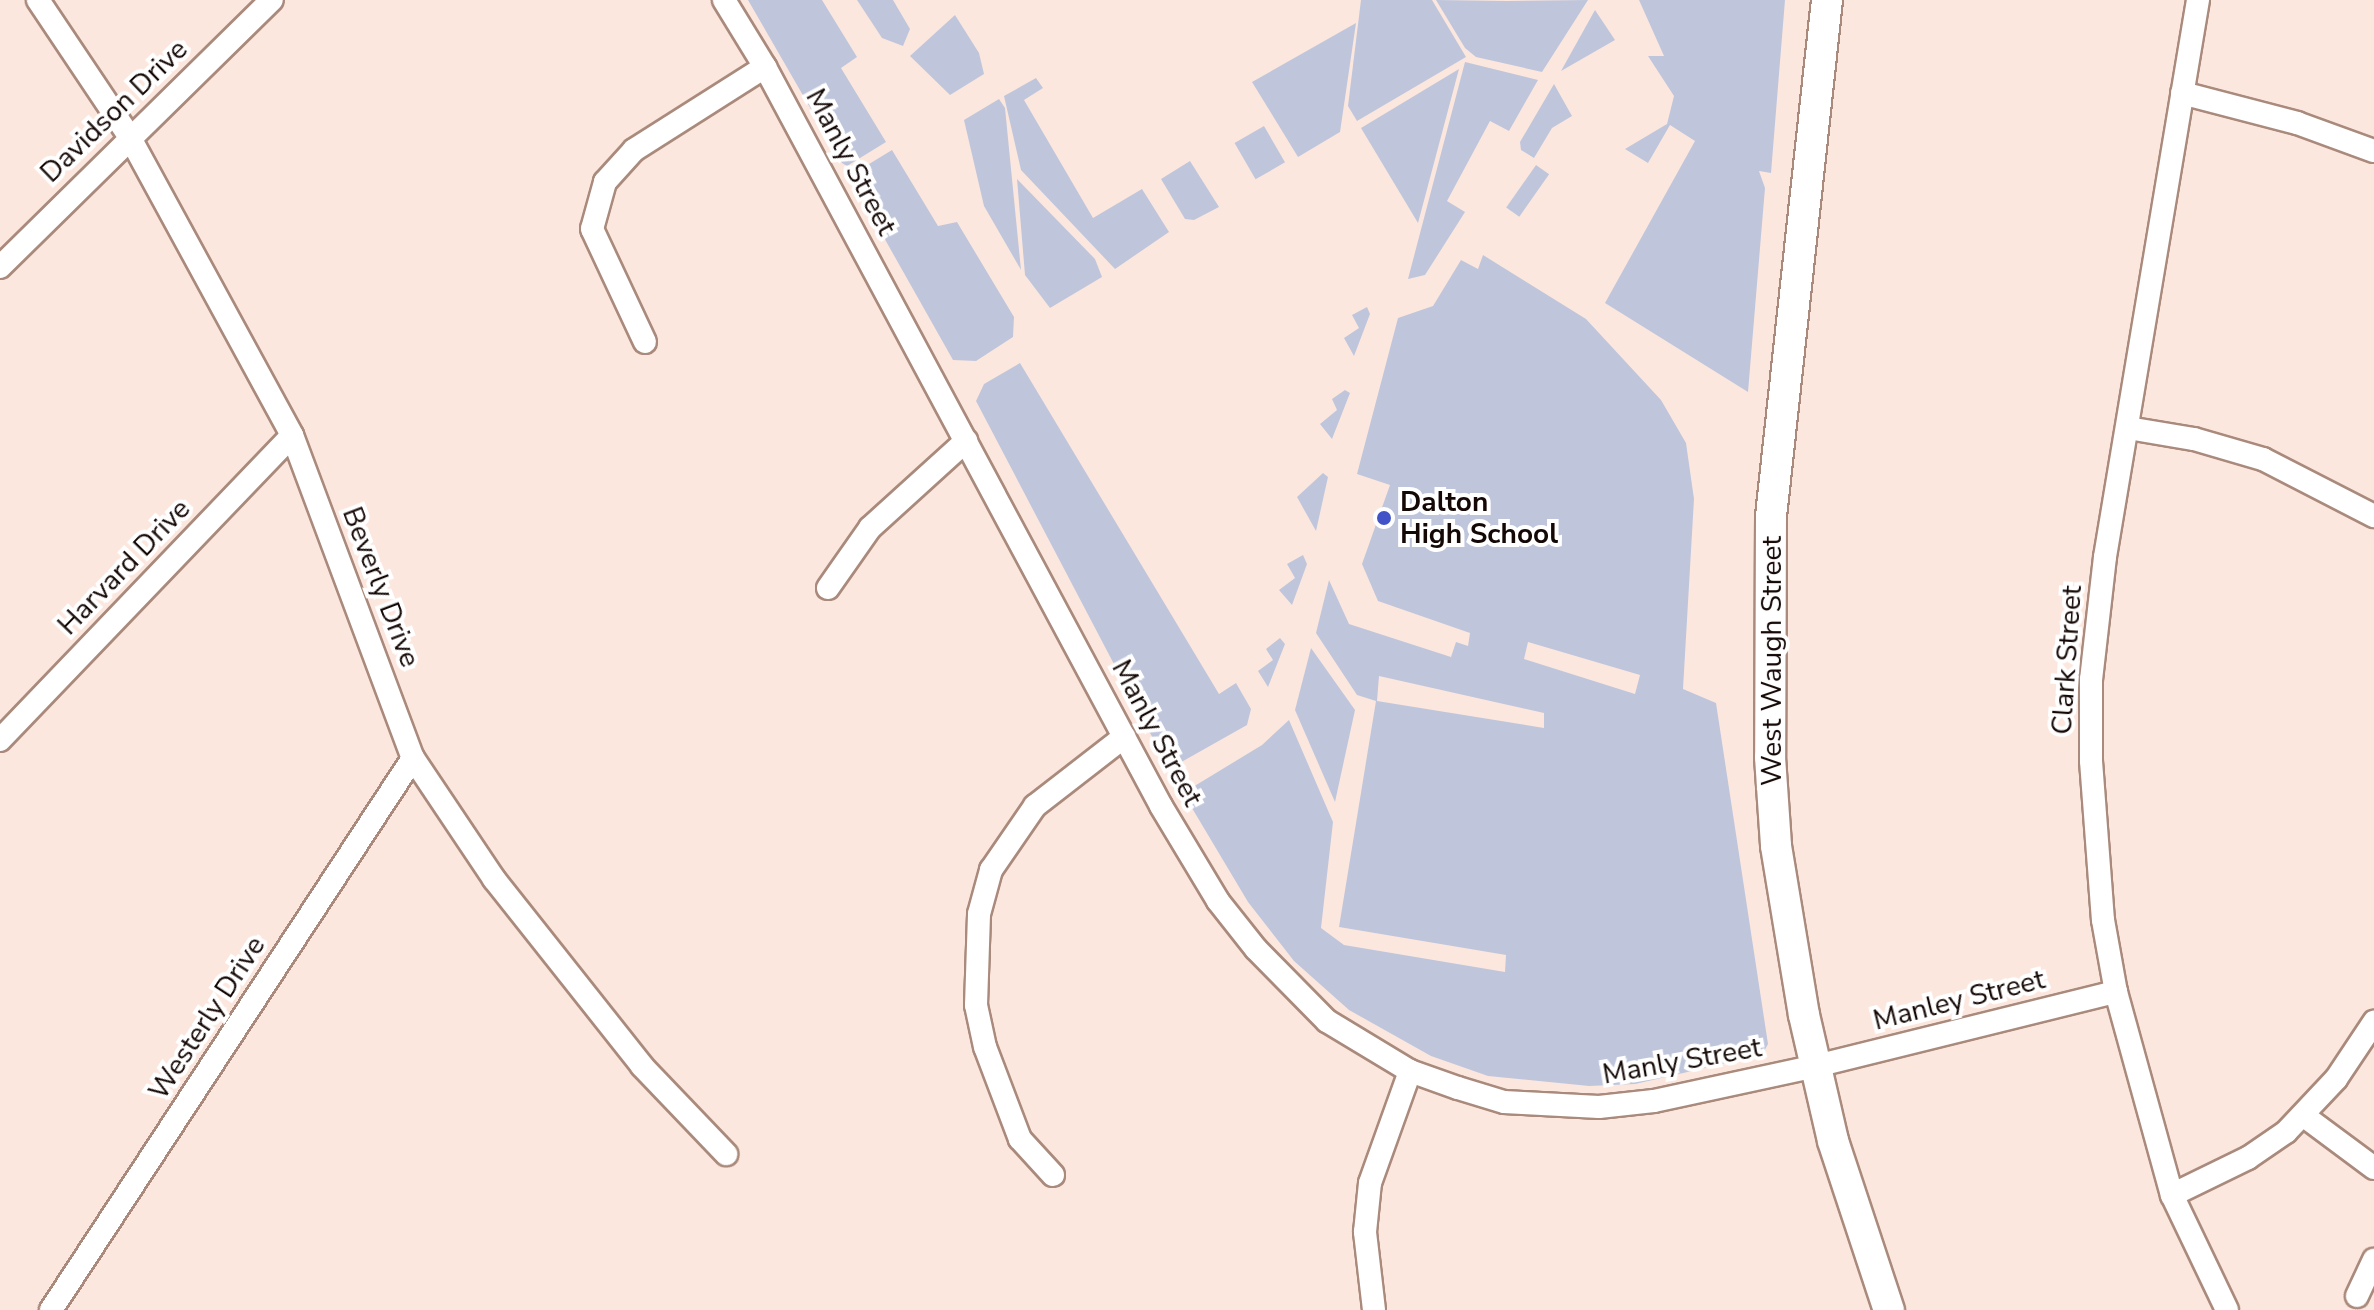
<!DOCTYPE html>
<style>
body{margin:0}
#map{position:relative;width:2374px;height:1310px;overflow:hidden;background:#fce7de;font-family:"Nunito Sans",sans-serif}
div>[style]{position:absolute}
[style*='--x']{left:calc(var(--x)*1px);top:calc(var(--y)*1px);width:calc(var(--w)*1px);rotate:calc(var(--a)*1deg)}
.green>*{inset:0;background:#bfc6dc;transform-origin:0 0}
.roads{filter:drop-shadow(2px 0 #a98a7c) drop-shadow(-2px 0 #a98a7c) drop-shadow(0 2px #a98a7c) drop-shadow(0 -2px #a98a7c)}
.street>*{height:22px;margin:-11px;padding:0 11px;transform-origin:11px;border-radius:11px;background:#fff}
.secondary>*{height:30px;margin:-15px;padding:0 15px;transform-origin:15px;border-radius:15px;background:#fff}
.dots>*{width:22px;height:22px;translate:-50% -50%;box-sizing:border-box;border:4px solid #fff;border-radius:50%}
span{translate:-50% -50%;white-space:nowrap;text-align:center;line-height:1.15;-webkit-text-stroke:8px #fff;paint-order:stroke}
.street-label{font-size:28px;color:#130805}
.poi-label{font-size:28px;color:#130805;font-weight:700}
.left{translate:0 -50%;text-align:left}
</style>
<div id="map">
<div class="green">
<div style="clip-path:polygon(748px 0,822px 0,857px 57px,841px 68px,886px 142px,847px 166px,842px 163px)"></div>
<div style="clip-path:polygon(857px 0,893px 0,910px 29px,903px 46px,882px 38px)"></div>
<div style="clip-path:polygon(1361px 0,1432px 0,1466px 57px,1357px 121px,1348px 106px)"></div>
<div style="clip-path:polygon(1436px 0,1507px 1px,1588px 0,1542px 72px,1476px 57px,1465px 48px)"></div>
<div style="clip-path:polygon(1639px 0,1785px 0,1771px 173px,1759px 171px,1765px 188px,1748px 392px,1605px 303px,1695px 141px,1670px 125px,1648px 163px,1625px 149px,1667px 124px,1674px 96px,1648px 56px,1664px 56px)"></div>
<div style="clip-path:polygon(1595px 10px,1615px 40px,1561px 71px)"></div>
<div style="clip-path:polygon(955px 15px,979px 53px,984px 74px,950px 95px,910px 56px)"></div>
<div style="clip-path:polygon(1356px 23px,1340px 132px,1298px 157px,1252px 82px)"></div>
<div style="clip-path:polygon(1465px 62px,1538px 80px,1509px 131px,1490px 121px,1447px 201px,1465px 212px,1425px 275px,1408px 279px)"></div>
<div style="clip-path:polygon(1459px 69px,1418px 223px,1361px 128px)"></div>
<div style="clip-path:polygon(1036px 78px,1043px 88px,1024px 100px,1093px 218px,1142px 189px,1169px 232px,1115px 269px,1021px 170px,1004px 96px)"></div>
<div style="clip-path:polygon(1554px 84px,1572px 116px,1552px 128px,1534px 158px,1521px 150px,1520px 142px)"></div>
<div style="clip-path:polygon(999px 99px,1005px 108px,1021px 270px,984px 206px,964px 120px)"></div>
<div style="left:1264px;top:126px;width:42px;height:34px;rotate:60deg"></div>
<div style="clip-path:polygon(892px 150px,938px 226px,957px 222px,1014px 317px,1013px 337px,976px 361px,953px 360px,852px 181px,856px 172px)"></div>
<div style="clip-path:polygon(1190px 161px,1219px 207px,1194px 220px,1185px 219px,1161px 179px)"></div>
<div style="left:1536px;top:165px;width:16px;height:52px;rotate:35deg"></div>
<div style="clip-path:polygon(1017px 179px,1095px 259px,1102px 277px,1050px 308px,1025px 275px)"></div>
<div style="clip-path:polygon(evenodd,1483px 255px,1586px 319px,1661px 400px,1686px 443px,1694px 499px,1683px 689px,1716px 703px,1768px 1044px,1762px 1055px,1635px 1084px,1589px 1086px,1488px 1076px,1431px 1056px,1349px 1010px,1294px 961px,1248px 902px,1183px 793px,1262px 745px,1289px 720px,1333px 822px,1321px 928px,1344px 945px,1505px 972px,1506px 955px,1339px 927px,1376px 701px,1357px 695px,1316px 633px,1329px 580px,1349px 624px,1451px 657px,1456px 642px,1468px 646px,1470px 633px,1378px 601px,1362px 564px,1390px 485px,1357px 474px,1398px 318px,1433px 306px,1461px 260px,1478px 269px,1483px 255px,1528px 642px,1640px 675px,1635px 694px,1524px 659px,1528px 642px,1483px 255px,1379px 676px,1544px 713px,1544px 728px,1377px 701px,1379px 676px)"></div>
<div style="clip-path:polygon(1367px 307px,1370px 314px,1354px 356px,1344px 338px,1359px 328px,1352px 315px)"></div>
<div style="clip-path:polygon(1020px 363px,1219px 694px,1236px 683px,1251px 709px,1247px 725px,1169px 769px,976px 401px,984px 384px)"></div>
<div style="clip-path:polygon(1345px 390px,1350px 393px,1332px 439px,1320px 424px,1337px 410px,1332px 399px)"></div>
<div style="clip-path:polygon(1323px 473px,1328px 477px,1316px 531px,1297px 497px)"></div>
<div style="clip-path:polygon(1303px 555px,1307px 564px,1292px 605px,1279px 590px,1295px 578px,1287px 564px)"></div>
<div style="clip-path:polygon(1280px 638px,1285px 644px,1268px 687px,1258px 671px,1273px 660px,1266px 649px)"></div>
<div style="clip-path:polygon(1311px 648px,1355px 710px,1335px 802px,1295px 710px)"></div>
</div>
<div class="roads">
<div class="street">
<div style="--x:38;--y:0;--w:164;--a:56.2"></div>
<div style="--x:129;--y:136;--w:341;--a:61.4"></div>
<div style="--x:292;--y:435;--w:345;--a:69.5"></div>
<div style="--x:413;--y:758;--w:146;--a:56.2"></div>
<div style="--x:494;--y:879;--w:238;--a:51.6"></div>
<div style="--x:642;--y:1066;--w:122;--a:46.3"></div>
<div style="--x:724;--y:0;--w:79;--a:58.5"></div>
<div style="--x:765;--y:67;--w:838;--a:61.81"></div>
<div style="--x:1161;--y:806;--w:111;--a:59"></div>
<div style="--x:1218;--y:901;--w:61;--a:51.6"></div>
<div style="--x:1256;--y:949;--w:101;--a:45.4"></div>
<div style="--x:1327;--y:1021;--w:97;--a:31.1"></div>
<div style="--x:1410;--y:1071;--w:51;--a:19.5"></div>
<div style="--x:1458;--y:1088;--w:48;--a:16.9"></div>
<div style="--x:1504;--y:1102;--w:95;--a:3"></div>
<div style="--x:1599;--y:1107;--w:55;--a:-6.2"></div>
<div style="--x:1654;--y:1101;--w:166;--a:-12.2"></div>
<div style="--x:1816;--y:1066;--w:309;--a:-13.9"></div>
<div style="--x:2198;--y:0;--w:565;--a:99.48"></div>
<div style="--x:2105;--y:557;--w:123;--a:96.5"></div>
<div style="--x:2091;--y:679;--w:82;--a:90"></div>
<div style="--x:2091;--y:761;--w:159;--a:85.7"></div>
<div style="--x:2103;--y:920;--w:73;--a:79.8"></div>
<div style="--x:2116;--y:992;--w:211;--a:74.6"></div>
<div style="--x:2172;--y:1195;--w:127;--a:64.4"></div>
<div style="--x:2182;--y:93;--w:119;--a:14.6"></div>
<div style="--x:2297;--y:123;--w:82;--a:20"></div>
<div style="--x:0;--y:267;--w:381;--a:-44.5"></div>
<div style="--x:645;--y:342;--w:125;--a:-115.1"></div>
<div style="--x:592;--y:229;--w:49;--a:-74.5"></div>
<div style="--x:605;--y:182;--w:43;--a:-47.8"></div>
<div style="--x:634;--y:150;--w:155;--a:-32.4"></div>
<div style="--x:2128;--y:428;--w:67;--a:9.5"></div>
<div style="--x:2194;--y:439;--w:72;--a:16.2"></div>
<div style="--x:2263;--y:459;--w:125;--a:27.2"></div>
<div style="--x:828;--y:588;--w:73;--a:-55"></div>
<div style="--x:870;--y:528;--w:130;--a:-42.2"></div>
<div style="--x:0;--y:740;--w:422;--a:-46.2"></div>
<div style="--x:2304;--y:1116;--w:87;--a:36.6"></div>
<div style="--x:1053;--y:1175;--w:49;--a:-132.5"></div>
<div style="--x:1020;--y:1139;--w:98;--a:-110.8"></div>
<div style="--x:985;--y:1047;--w:43;--a:-102.1"></div>
<div style="--x:976;--y:1005;--w:91;--a:-88.1"></div>
<div style="--x:979;--y:914;--w:46;--a:-74.7"></div>
<div style="--x:991;--y:870;--w:78;--a:-55.5"></div>
<div style="--x:1035;--y:806;--w:113;--a:-37.8"></div>
<div style="--x:2172;--y:1195;--w:85;--a:-26"></div>
<div style="--x:2248;--y:1158;--w:46;--a:-34.4"></div>
<div style="--x:2286;--y:1132;--w:73;--a:-46.7"></div>
<div style="--x:2336;--y:1079;--w:69;--a:-56.3"></div>
<div style="--x:2357;--y:1296;--w:40;--a:-65"></div>
<div style="--x:51;--y:1310;--w:660;--a:-56.74"></div>
<div style="--x:1374;--y:1310;--w:79;--a:-96.6"></div>
<div style="--x:1365;--y:1232;--w:49;--a:-84.2"></div>
<div style="--x:1370;--y:1183;--w:119;--a:-70.3"></div>
</div>
<div class="secondary">
<div style="--x:1827;--y:0;--w:519;--a:96.19"></div>
<div style="--x:1771;--y:516;--w:241;--a:90.2"></div>
<div style="--x:1770;--y:757;--w:89;--a:86.1"></div>
<div style="--x:1776;--y:846;--w:171;--a:80.6"></div>
<div style="--x:1804;--y:1015;--w:129;--a:77"></div>
<div style="--x:1833;--y:1141;--w:178;--a:71.7"></div>
</div>
</div>
<div class="dots">
<div style="left:1384px;top:518px;background:#4253c7"></div>
</div>
<div class="street-label">
<span style="left:114px;top:111px;rotate:-44deg">Davidson Drive</span>
<span style="left:851px;top:162px;rotate:62deg">Manly Street</span>
<span style="left:124px;top:567px;rotate:-46deg">Harvard Drive</span>
<span style="left:381px;top:587px;rotate:69deg">Beverly Drive</span>
<span style="left:2067px;top:660px;rotate:-86deg">Clark Street</span>
<span style="left:1772px;top:661px;rotate:-90deg">West Waugh Street</span>
<span style="left:1157px;top:733px;rotate:62deg">Manly Street</span>
<span style="left:1959px;top:1000px;rotate:-14deg">Manley Street</span>
<span style="left:207px;top:1018px;rotate:-57deg">Westerly Drive</span>
<span style="left:1682px;top:1061px;rotate:-10deg">Manly Street</span>
</div>
<div class="poi-label">
<span class="left" style="left:1400px;top:518px">Dalton<br>High School</span>
</div>
</div>
